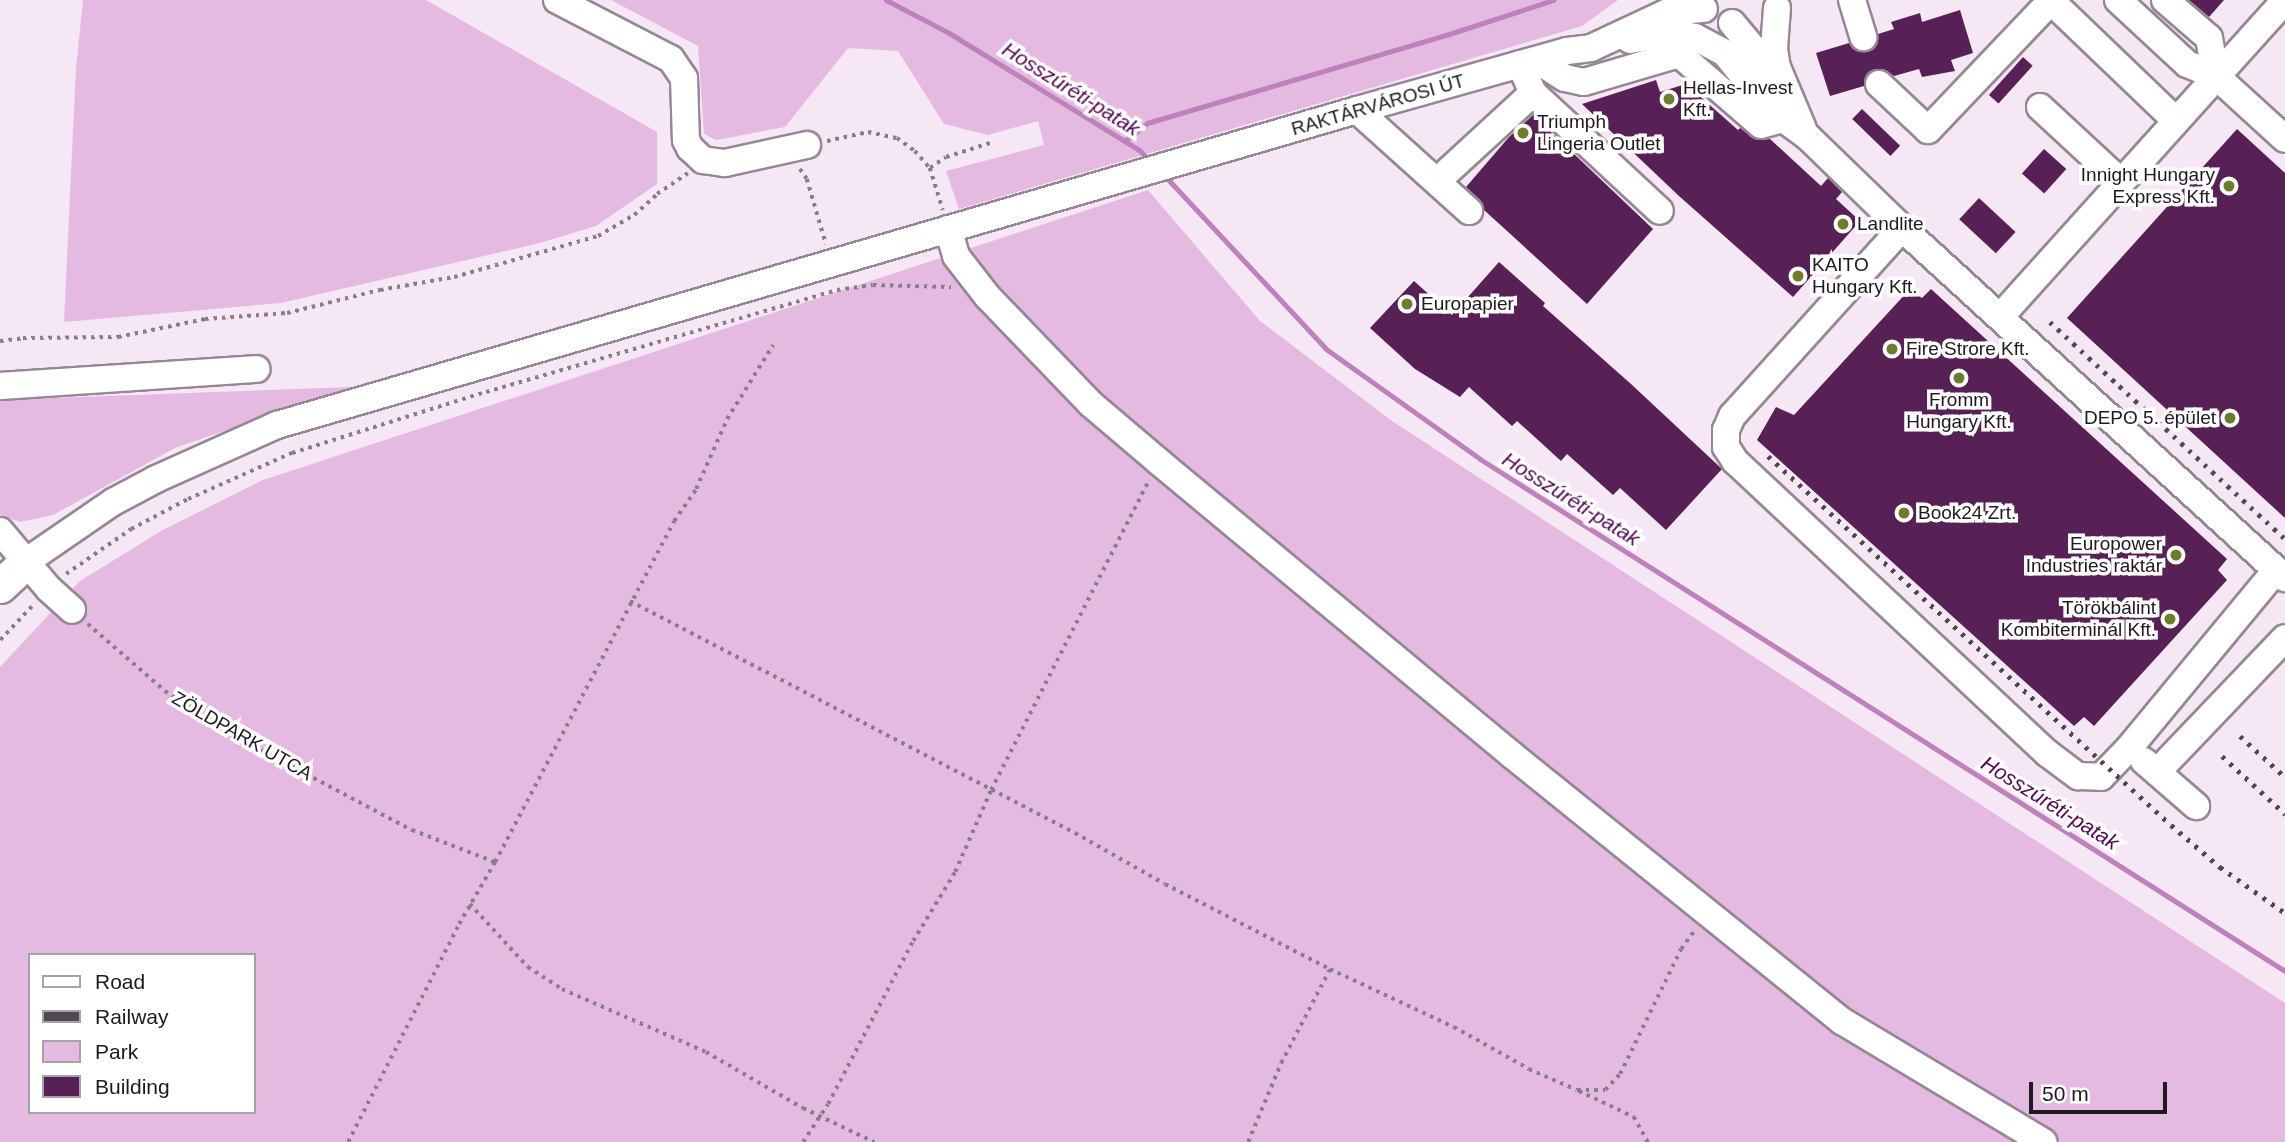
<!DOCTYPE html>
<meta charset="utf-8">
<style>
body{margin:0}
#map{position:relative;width:2285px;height:1142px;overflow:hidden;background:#f6e7f4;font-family:Helvetica,sans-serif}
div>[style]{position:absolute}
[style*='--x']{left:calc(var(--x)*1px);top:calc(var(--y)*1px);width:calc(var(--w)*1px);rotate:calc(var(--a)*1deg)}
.green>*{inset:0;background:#e5bae1}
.stream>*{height:5px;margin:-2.5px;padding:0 2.5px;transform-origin:2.5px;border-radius:2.5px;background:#be81ba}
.building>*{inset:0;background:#582155;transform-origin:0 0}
.path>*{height:3.5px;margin-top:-1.75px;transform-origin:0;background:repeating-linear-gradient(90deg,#887e87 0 3.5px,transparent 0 8.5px)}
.roads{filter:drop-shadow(2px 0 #958794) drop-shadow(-2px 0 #958794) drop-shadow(0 2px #958794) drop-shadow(0 -2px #958794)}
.minor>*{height:26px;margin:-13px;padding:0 13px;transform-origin:13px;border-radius:13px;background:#fff}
.major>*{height:33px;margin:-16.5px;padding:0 16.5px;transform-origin:16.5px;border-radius:16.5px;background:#fff}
.rail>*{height:5px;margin-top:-2.5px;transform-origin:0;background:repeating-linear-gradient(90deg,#50484f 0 3.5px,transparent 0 10.5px)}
.dots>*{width:19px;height:19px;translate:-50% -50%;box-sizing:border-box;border:4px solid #fff;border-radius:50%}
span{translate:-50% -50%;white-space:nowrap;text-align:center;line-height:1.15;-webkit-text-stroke:7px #fff;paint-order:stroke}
.poi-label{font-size:19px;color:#1e191e}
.left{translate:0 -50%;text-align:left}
.right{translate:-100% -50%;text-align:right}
.street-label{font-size:19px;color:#1e191e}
.water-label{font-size:21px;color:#540652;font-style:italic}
.legend{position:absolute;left:28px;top:953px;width:228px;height:161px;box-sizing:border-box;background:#fff;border:2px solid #a5a3a5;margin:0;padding:9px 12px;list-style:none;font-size:21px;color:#1e191e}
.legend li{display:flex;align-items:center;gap:14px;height:35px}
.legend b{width:35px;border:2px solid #a5a3a5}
.scale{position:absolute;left:2029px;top:1082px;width:138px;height:32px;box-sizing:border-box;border:4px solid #1e191e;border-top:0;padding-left:9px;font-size:21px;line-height:24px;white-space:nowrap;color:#1e191e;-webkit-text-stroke:5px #fff;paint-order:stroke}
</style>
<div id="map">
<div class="green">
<div style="clip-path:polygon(83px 0,426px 0,657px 132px,657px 184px,596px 226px,540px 243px,281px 303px,64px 322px,76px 68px)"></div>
<div style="clip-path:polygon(611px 0,1618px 0,1582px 26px,959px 209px,946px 171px,1044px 145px,1038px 121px,988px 135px,944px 124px,898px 51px,848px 48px,785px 127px,716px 140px,704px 134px,698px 46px)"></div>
<div style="clip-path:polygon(evenodd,1148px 190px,1260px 321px,1392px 421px,2285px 1003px,2285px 1142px,0 1142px,0 667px,80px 581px,161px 531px,263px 480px,1148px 190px,30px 955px,254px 955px,254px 1112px,30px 1112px,30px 955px)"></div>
<div style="clip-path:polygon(352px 387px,175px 448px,53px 515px,20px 522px,0 515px,0 400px)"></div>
</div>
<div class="stream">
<div style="--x:886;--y:0;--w:71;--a:27.6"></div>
<div style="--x:949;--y:33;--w:223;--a:31.6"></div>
<div style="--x:1139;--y:150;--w:17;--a:45"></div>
<div style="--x:1125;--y:141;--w:28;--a:-39"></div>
<div style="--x:1147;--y:123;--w:312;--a:-16.4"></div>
<div style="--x:1446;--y:35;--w:113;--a:-18.1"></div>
<div style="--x:1163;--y:174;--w:239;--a:47"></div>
<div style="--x:1326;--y:349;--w:189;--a:35.5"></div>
<div style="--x:1480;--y:459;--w:954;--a:32.46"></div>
</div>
<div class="building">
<div style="clip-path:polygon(2189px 0,2224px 0,2209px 17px)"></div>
<div style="clip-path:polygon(1960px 10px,1973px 53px,1951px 60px,1955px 71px,1922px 77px,1919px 69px,1894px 76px,1883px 69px,1875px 69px,1867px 74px,1864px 86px,1830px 96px,1816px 53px,1849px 43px,1859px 52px,1868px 52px,1875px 47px,1878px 34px,1894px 29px,1891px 22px,1920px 13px,1922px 22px)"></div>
<div style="left:2023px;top:57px;width:13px;height:51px;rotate:42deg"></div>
<div style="clip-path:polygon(1656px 80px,1660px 92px,1686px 84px,1738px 130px,1740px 128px,1757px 140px,1770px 139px,1821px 186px,1828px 178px,1842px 192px,1836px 199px,1860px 221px,1793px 297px,1679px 196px,1582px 104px)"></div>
<div style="left:1862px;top:109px;width:53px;height:14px;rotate:44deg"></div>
<div style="clip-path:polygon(1533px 115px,1653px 229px,1587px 304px,1484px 210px,1480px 200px,1466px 187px,1509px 137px)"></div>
<div style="clip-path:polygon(2237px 129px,2285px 173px,2285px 518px,2067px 318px)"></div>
<div style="left:2044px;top:149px;width:30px;height:33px;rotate:42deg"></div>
<div style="left:1979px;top:198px;width:50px;height:29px;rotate:43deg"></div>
<div style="clip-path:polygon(1499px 262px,1545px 303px,1543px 306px,1631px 384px,1722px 469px,1666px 530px,1620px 488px,1613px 495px,1567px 454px,1561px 461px,1517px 421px,1512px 426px,1469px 387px,1460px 397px,1415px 369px,1370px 328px,1414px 281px,1452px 315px)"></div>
<div style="clip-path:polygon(1931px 289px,2227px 559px,2218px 570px,2227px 580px,2094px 726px,2084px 717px,2074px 726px,1757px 440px,1776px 407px,1794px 415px,1909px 290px,1922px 298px)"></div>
</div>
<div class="path">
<div style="--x:827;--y:141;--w:42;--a:-12.4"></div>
<div style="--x:868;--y:132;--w:30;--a:12"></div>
<div style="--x:897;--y:138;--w:22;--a:36"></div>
<div style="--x:915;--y:151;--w:23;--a:49"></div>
<div style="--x:930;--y:168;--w:44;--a:72.8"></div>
<div style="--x:930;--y:168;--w:19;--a:-35"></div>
<div style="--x:946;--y:157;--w:46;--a:-17.7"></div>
<div style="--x:800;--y:169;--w:12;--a:55"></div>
<div style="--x:807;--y:179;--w:68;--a:73.7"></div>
<div style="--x:0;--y:341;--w:23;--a:-7"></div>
<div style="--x:23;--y:338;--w:95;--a:-0.6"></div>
<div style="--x:118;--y:337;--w:89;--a:-11.7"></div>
<div style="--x:205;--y:319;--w:82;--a:-4.2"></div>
<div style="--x:287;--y:313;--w:96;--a:-13.9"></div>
<div style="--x:380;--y:290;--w:75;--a:-10"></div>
<div style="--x:454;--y:277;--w:150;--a:-15.9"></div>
<div style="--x:598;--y:236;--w:42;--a:-30.3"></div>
<div style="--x:634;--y:215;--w:31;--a:-42"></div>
<div style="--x:657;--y:194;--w:37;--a:-34"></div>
<div style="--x:66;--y:574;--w:79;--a:-34.7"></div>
<div style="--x:131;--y:529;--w:64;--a:-27.8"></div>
<div style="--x:188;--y:499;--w:114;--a:-23.9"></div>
<div style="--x:292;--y:453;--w:203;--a:-17.5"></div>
<div style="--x:486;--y:392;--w:366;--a:-16.2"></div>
<div style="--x:837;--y:290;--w:36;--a:-8"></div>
<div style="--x:873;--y:285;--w:78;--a:1.5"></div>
<div style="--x:630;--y:601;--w:502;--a:27.54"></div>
<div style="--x:1075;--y:833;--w:103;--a:29.5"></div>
<div style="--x:1165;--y:884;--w:186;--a:27.3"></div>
<div style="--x:1330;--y:969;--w:137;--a:25.1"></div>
<div style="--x:1454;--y:1027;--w:86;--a:29.2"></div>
<div style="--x:1529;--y:1069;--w:52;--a:23.6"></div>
<div style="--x:1577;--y:1090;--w:28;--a:0"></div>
<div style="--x:1605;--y:1090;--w:22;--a:-47"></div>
<div style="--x:1620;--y:1074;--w:139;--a:-64"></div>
<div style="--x:1681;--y:949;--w:24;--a:-54"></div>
<div style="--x:88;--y:624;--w:102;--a:41"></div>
<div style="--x:165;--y:691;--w:62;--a:34.5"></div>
<div style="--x:216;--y:726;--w:222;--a:28"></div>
<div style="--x:412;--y:830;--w:89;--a:21.1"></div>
<div style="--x:495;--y:862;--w:385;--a:-62.3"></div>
<div style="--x:674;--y:521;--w:39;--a:-55"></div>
<div style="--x:696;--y:489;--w:77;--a:-66.1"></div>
<div style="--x:727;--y:419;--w:87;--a:-58.1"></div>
<div style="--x:0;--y:640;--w:51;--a:-46.6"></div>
<div style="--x:470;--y:904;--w:86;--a:47.4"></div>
<div style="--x:528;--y:967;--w:40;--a:32.9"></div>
<div style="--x:562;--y:989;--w:157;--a:23.6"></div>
<div style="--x:706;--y:1052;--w:112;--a:30"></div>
<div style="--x:803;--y:1108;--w:79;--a:25.6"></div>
<div style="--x:1579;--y:1091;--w:61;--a:25.3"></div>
<div style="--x:1634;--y:1117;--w:29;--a:61"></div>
<div style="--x:348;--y:1142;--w:245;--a:-63"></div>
<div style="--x:459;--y:924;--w:72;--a:-59.9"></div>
<div style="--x:803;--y:1142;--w:45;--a:-56.7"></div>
<div style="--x:828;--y:1104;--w:184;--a:-62.5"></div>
<div style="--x:913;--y:941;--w:81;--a:-58.7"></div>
<div style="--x:955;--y:872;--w:90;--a:-66.3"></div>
<div style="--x:991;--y:790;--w:346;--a:-63"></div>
<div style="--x:1248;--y:1142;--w:86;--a:-67.3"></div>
<div style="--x:1281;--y:1063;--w:106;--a:-62.5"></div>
</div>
<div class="roads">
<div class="minor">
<div style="--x:557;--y:0;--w:128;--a:27.4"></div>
<div style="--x:671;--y:59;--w:23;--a:56"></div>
<div style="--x:684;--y:78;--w:62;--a:88.2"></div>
<div style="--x:686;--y:140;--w:9;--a:63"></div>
<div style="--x:690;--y:148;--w:18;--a:43"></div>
<div style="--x:703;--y:160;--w:22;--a:8"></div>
<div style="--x:725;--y:163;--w:84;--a:-12.4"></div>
<div style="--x:1852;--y:0;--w:39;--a:73"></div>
<div style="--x:2118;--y:0;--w:94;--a:42.8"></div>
<div style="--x:2187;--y:64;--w:31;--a:22"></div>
<div style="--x:2216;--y:76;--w:93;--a:42.4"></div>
<div style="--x:2165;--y:0;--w:58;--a:40.8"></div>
<div style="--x:2209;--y:38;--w:39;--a:80"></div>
<div style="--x:2051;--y:1;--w:173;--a:43.8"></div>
<div style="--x:1777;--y:8;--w:41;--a:94.2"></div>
<div style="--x:1774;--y:49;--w:18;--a:81"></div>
<div style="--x:1777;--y:67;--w:67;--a:67.2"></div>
<div style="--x:1732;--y:23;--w:38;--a:50"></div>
<div style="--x:1756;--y:52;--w:35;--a:66"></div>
<div style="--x:1630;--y:40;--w:42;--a:-9.7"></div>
<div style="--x:1671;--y:33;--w:24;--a:9"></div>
<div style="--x:1695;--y:37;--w:34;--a:28"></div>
<div style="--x:1725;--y:53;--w:72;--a:51.2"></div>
<div style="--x:1770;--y:109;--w:47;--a:36.4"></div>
<div style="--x:1808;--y:137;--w:131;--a:44.1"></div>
<div style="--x:1902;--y:228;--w:519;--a:42.42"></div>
<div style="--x:1537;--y:60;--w:33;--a:33"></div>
<div style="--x:1565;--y:78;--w:19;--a:12"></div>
<div style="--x:1584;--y:82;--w:99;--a:-16.4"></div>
<div style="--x:1679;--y:54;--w:108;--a:40.9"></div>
<div style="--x:1761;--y:125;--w:23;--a:-15"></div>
<div style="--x:1520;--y:64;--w:32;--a:66"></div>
<div style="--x:1533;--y:93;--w:173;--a:42.9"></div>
<div style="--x:1879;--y:84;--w:67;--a:43.2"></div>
<div style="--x:1928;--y:130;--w:180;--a:-46.4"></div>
<div style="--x:2040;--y:107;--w:110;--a:42.8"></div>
<div style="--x:1357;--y:110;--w:151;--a:42"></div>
<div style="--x:1447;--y:172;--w:117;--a:-42.6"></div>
<div style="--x:1902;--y:228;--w:253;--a:132.1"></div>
<div style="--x:1732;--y:416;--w:15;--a:113"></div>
<div style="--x:1726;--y:430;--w:17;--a:90"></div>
<div style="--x:1726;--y:447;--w:17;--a:57"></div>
<div style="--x:1735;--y:461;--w:427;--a:43.1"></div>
<div style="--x:2047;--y:753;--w:39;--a:37"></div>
<div style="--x:2078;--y:776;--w:23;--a:2"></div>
<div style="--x:2101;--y:777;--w:40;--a:-46"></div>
<div style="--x:2129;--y:748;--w:231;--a:-50.4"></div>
<div style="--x:948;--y:229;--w:28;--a:73"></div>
<div style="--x:956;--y:256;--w:51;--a:52.2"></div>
<div style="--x:987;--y:296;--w:150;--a:46.1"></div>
<div style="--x:1091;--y:404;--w:88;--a:40.4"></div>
<div style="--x:1158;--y:461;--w:460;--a:39.7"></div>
<div style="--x:1512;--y:755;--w:424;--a:38.9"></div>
<div style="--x:1842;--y:1021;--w:235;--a:31"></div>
<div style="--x:2000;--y:317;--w:426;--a:-48"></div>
<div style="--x:0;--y:386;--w:257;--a:-3.8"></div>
<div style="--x:0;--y:531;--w:76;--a:49.8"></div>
<div style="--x:49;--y:589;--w:31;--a:42"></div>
<div style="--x:27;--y:561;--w:104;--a:-34.5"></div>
<div style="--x:113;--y:502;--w:49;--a:-28.1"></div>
<div style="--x:156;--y:479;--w:133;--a:-24.1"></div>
<div style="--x:277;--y:425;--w:1125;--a:-16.26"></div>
<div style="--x:1357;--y:110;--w:218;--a:-15.7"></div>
<div style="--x:1567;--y:51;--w:24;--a:-7"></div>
<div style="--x:1591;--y:48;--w:85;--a:-25.1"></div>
<div style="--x:1668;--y:12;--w:36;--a:-5"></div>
<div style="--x:2144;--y:761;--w:69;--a:40.9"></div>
<div style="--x:2157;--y:772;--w:185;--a:-46.3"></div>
</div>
<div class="major">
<div style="--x:0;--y:586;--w:37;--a:-43"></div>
</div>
</div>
<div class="rail">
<div style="--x:2050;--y:322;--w:320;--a:42.7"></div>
<div style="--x:1768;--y:456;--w:546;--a:42.48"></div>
<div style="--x:2171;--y:825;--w:65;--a:40.6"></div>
<div style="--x:2220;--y:867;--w:80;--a:35.3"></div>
<div style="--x:2240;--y:736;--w:61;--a:42.3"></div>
<div style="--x:2222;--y:756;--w:86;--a:42.6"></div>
</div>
<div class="dots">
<div style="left:1669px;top:99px;background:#6d7d2b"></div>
<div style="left:1523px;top:133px;background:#6d7d2b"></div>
<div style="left:2229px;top:186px;background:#6d7d2b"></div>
<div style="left:1843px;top:224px;background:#6d7d2b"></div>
<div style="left:1798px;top:276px;background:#6d7d2b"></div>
<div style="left:1407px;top:304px;background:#6d7d2b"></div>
<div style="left:1892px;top:349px;background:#6d7d2b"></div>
<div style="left:1959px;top:378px;background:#6d7d2b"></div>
<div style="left:2230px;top:418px;background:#6d7d2b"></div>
<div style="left:1904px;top:513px;background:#6d7d2b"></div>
<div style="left:2176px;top:555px;background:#6d7d2b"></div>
<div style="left:2170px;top:619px;background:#6d7d2b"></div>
</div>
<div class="poi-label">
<span class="left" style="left:1683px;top:99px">Hellas-Invest<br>Kft.</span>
<span class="left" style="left:1537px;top:133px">Triumph<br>Lingeria Outlet</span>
<span class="right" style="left:2215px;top:186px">Innight Hungary<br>Express Kft.</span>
<span class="left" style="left:1857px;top:224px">Landlite</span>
<span class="left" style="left:1812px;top:276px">KAITO<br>Hungary Kft.</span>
<span class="left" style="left:1421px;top:304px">Europapier</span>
<span class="left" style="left:1906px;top:349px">Fire Strore Kft.</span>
<span style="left:1959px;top:411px">Fromm<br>Hungary Kft.</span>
<span class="right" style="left:2216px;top:418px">DEPO 5. épület</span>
<span class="left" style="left:1918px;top:513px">Book24 Zrt.</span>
<span class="right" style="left:2162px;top:555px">Europower<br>Industries raktár</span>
<span class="right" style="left:2156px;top:619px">Törökbálint<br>Kombiterminál Kft.</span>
</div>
<div class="street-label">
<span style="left:1378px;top:105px;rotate:-16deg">RAKTÁRVÁROSI ÚT</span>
<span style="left:242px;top:736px;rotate:30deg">ZÖLDPARK UTCA</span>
</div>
<div class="water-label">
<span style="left:1071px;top:89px;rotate:32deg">Hosszúréti-patak</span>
<span style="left:1571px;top:499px;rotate:32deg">Hosszúréti-patak</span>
<span style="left:2050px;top:803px;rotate:32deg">Hosszúréti-patak</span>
</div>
<ul class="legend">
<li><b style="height:9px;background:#fff"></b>Road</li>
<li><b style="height:9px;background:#50484f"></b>Railway</li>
<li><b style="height:19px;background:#e5bae1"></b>Park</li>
<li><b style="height:19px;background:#582155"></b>Building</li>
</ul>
<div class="scale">50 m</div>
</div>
